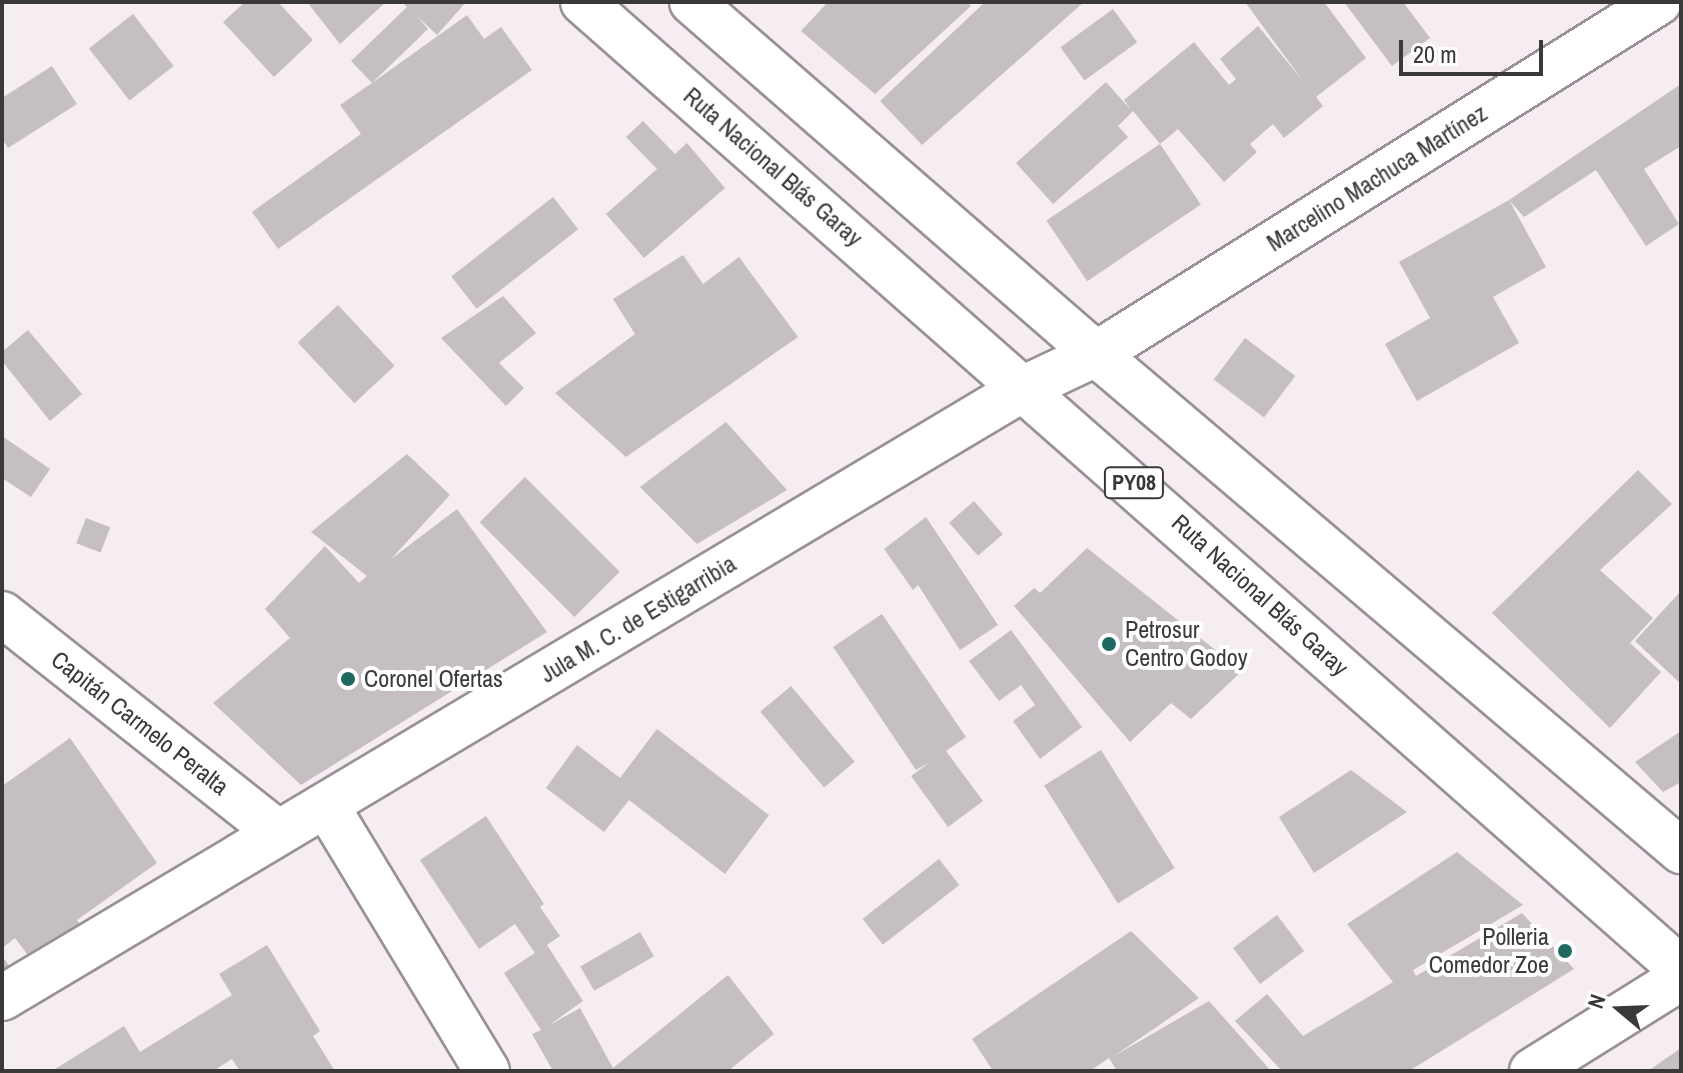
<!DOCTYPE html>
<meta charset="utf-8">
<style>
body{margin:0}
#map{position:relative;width:1683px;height:1073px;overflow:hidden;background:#f5edf2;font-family:"Archivo Narrow",sans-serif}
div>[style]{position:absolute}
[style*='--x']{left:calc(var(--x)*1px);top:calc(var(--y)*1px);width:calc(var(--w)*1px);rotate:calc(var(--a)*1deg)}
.building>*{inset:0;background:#c5bec3;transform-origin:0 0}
.roads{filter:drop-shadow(2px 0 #999197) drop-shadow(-2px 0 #999197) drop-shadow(0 2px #999197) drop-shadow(0 -2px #999197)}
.minor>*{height:44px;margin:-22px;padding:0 22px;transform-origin:22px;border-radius:22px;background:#fff}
.highway>*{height:44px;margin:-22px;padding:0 22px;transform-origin:22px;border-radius:22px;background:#fff}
.dots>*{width:22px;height:22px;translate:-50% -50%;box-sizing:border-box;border:4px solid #fff;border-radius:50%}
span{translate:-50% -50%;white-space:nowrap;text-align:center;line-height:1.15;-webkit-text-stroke:8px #fff;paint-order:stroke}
.shield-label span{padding:2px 6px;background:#fff;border:2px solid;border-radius:6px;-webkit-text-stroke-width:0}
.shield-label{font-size:22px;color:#3b383b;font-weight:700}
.street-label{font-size:24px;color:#3b383b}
.poi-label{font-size:24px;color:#3b383b}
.left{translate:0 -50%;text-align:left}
.right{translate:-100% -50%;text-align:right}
.frame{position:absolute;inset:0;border:4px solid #3b383b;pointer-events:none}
.north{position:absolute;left:1579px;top:969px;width:80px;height:80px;-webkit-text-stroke:6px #fff;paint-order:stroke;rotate:289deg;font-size:22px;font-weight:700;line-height:32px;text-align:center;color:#3b383b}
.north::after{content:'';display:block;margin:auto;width:28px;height:36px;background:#3b383b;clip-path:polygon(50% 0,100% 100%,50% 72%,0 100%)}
.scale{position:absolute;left:1399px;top:40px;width:144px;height:36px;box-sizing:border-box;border:4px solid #3b383b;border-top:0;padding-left:10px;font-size:24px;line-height:28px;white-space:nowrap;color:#3b383b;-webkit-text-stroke:6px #fff;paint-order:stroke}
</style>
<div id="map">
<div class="building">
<div style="clip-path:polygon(245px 2px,278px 2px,313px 40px,274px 77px,223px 22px)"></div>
<div style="clip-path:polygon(307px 2px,386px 2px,340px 44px)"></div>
<div style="clip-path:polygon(402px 2px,466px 2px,437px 35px,417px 16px,428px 29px,372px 83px,467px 15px,484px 39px,501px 27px,532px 70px,278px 249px,252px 212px,361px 134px,340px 105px,372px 83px,351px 61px,407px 7px)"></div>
<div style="clip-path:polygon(828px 2px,968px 2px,971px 6px,875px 94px,801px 31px)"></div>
<div style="clip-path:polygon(985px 2px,1084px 2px,922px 145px,880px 101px)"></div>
<div style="clip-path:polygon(1245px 2px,1324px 2px,1366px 58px,1316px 97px,1323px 106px,1284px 138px,1273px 124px,1250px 144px,1257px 152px,1224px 182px,1178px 129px,1160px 144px,1133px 111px,1118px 126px,1128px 137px,1053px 204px,1016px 163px,1106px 82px,1131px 110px,1124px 100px,1194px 42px,1229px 85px,1236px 79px,1220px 59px,1258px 26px,1303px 81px)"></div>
<div style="clip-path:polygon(1344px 2px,1403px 2px,1430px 38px,1392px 66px)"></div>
<div style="left:1113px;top:9px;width:41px;height:65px;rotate:54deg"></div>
<div style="left:133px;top:14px;width:66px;height:56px;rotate:52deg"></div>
<div style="clip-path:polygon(52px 66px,77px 104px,8px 148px,2px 138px,2px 98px)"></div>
<div style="clip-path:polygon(1681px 84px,1681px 146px,1644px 169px,1679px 224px,1646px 246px,1596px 170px,1524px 217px,1509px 200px)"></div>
<div style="clip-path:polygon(643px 121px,675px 154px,687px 143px,725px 188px,644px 258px,606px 214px,657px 169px,626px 137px)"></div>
<div style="left:1160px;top:144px;width:73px;height:137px;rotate:56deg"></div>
<div style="left:553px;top:197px;width:41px;height:129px;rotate:52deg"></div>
<div style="clip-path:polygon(1509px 200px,1546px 267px,1493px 297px,1519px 343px,1417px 401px,1385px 344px,1430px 318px,1399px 262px)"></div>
<div style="clip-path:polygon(683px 255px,703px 284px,739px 257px,798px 337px,626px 457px,555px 393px,635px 334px,613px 299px)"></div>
<div style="clip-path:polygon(503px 296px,536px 333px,499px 363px,524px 388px,506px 406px,441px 338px)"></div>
<div style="left:338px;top:305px;width:83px;height:55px;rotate:47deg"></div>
<div style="clip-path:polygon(28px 330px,82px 394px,50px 421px,2px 361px,2px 352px)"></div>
<div style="left:1245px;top:338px;width:63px;height:52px;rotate:37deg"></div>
<div style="clip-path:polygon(726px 422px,787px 490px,697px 544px,640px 487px)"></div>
<div style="clip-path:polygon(2px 436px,50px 469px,31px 497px,2px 478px)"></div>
<div style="clip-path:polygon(407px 454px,450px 495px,391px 559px,457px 509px,547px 632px,301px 785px,213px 703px,290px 638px,265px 609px,325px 546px,359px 583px,367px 576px,311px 532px)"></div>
<div style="clip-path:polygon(1638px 470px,1672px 504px,1600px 570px,1653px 618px,1630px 643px,1661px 672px,1610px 728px,1492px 613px)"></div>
<div style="left:525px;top:477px;width:134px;height:64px;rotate:45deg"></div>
<div style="left:974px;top:501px;width:44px;height:33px;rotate:49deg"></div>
<div style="clip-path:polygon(926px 517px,998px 625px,960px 650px,918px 585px,913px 590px,884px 549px)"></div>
<div style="left:86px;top:518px;width:26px;height:27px;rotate:21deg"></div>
<div style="clip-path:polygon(1087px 548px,1242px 671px,1191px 719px,1171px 703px,1130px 742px,1014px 606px,1034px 588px,1040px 593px)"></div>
<div style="clip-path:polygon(1681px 591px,1681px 684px,1635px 641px)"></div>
<div style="clip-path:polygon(882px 614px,966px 737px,946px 751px,983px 801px,948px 827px,911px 776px,930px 762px,916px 770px,833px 647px)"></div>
<div style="clip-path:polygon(1011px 630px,1082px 727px,1040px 759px,1013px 721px,1035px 705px,1021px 685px,999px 701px,969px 661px)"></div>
<div style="left:791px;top:686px;width:99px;height:40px;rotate:50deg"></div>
<div style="clip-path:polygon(657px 729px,769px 815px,725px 874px,629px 800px,604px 832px,546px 788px,577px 745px,620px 778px)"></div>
<div style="clip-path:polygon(1681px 731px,1681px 782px,1663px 792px,1635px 762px)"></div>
<div style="clip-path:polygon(70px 738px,157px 863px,77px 920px,88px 935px,40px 971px,15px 938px,2px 948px,2px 786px)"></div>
<div style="left:1101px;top:750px;width:139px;height:67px;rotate:58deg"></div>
<div style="clip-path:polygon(1351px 770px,1407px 812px,1314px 873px,1279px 817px)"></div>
<div style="clip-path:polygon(486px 816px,544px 904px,540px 907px,560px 936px,547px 945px,583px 1001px,548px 1026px,580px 1008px,613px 1068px,728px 975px,774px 1034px,728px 1071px,553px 1071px,532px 1034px,541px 1030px,504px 973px,535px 953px,515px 924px,479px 949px,420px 860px)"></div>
<div style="clip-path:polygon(1457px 852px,1523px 905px,1413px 970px,1416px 976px,1522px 913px,1574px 969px,1409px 1071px,1282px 1071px,1235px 1021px,1267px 994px,1303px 1036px,1393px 982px,1347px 924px)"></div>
<div style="left:939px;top:859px;width:33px;height:97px;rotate:52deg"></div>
<div style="left:1277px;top:915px;width:45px;height:55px;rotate:53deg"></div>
<div style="clip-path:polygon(1131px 931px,1199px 998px,1114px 1056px,1209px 1001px,1271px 1071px,1117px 1071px,1109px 1058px,1090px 1071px,993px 1071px,972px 1039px)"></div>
<div style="left:640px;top:932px;width:28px;height:69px;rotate:60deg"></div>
<div style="clip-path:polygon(267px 945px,320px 1031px,313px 1036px,335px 1071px,240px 1071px,232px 1059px,213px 1071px,52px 1071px,124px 1026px,140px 1052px,232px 995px,219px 974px)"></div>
<div style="clip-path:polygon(2px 956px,18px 978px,2px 990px)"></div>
<div style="clip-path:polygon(1681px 1048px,1681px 1071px,1648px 1071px)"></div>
</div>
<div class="roads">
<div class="minor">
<div style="--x:2;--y:614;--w:352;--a:38.4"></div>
<div style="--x:326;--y:805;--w:311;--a:58.8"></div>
<div style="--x:2;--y:998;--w:1192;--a:-30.82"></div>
<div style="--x:1026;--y:387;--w:77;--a:-25.2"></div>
<div style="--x:1096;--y:354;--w:664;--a:-32.01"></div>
<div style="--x:1532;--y:1071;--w:176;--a:-32"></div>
</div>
<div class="highway">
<div style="--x:583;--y:2;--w:1463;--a:41.37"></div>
<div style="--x:692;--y:2;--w:536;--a:41.07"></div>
<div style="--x:1096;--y:354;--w:768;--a:40.35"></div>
</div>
</div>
<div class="dots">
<div style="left:1109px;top:644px;background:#1f6961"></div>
<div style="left:348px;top:679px;background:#1f6961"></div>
<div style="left:1565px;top:951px;background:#1f6961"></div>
</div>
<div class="shield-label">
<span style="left:1134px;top:483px">PY08</span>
</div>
<div class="street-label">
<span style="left:773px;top:167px;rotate:41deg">Ruta Nacional Blás Garay</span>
<span style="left:1377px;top:178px;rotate:-32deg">Marcelino Machuca Martínez</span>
<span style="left:1260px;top:595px;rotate:42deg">Ruta Nacional Blás Garay</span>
<span style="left:638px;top:619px;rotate:-31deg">Jula M. C. de Estigarribia</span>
<span style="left:140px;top:723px;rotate:38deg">Capitán Carmelo Peralta</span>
</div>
<div class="poi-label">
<span class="left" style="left:1125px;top:644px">Petrosur<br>Centro Godoy</span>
<span class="left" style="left:364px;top:679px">Coronel Ofertas</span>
<span class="right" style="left:1549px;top:951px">Polleria<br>Comedor Zoe</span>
</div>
<div class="frame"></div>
<div class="north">N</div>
<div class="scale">20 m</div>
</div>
